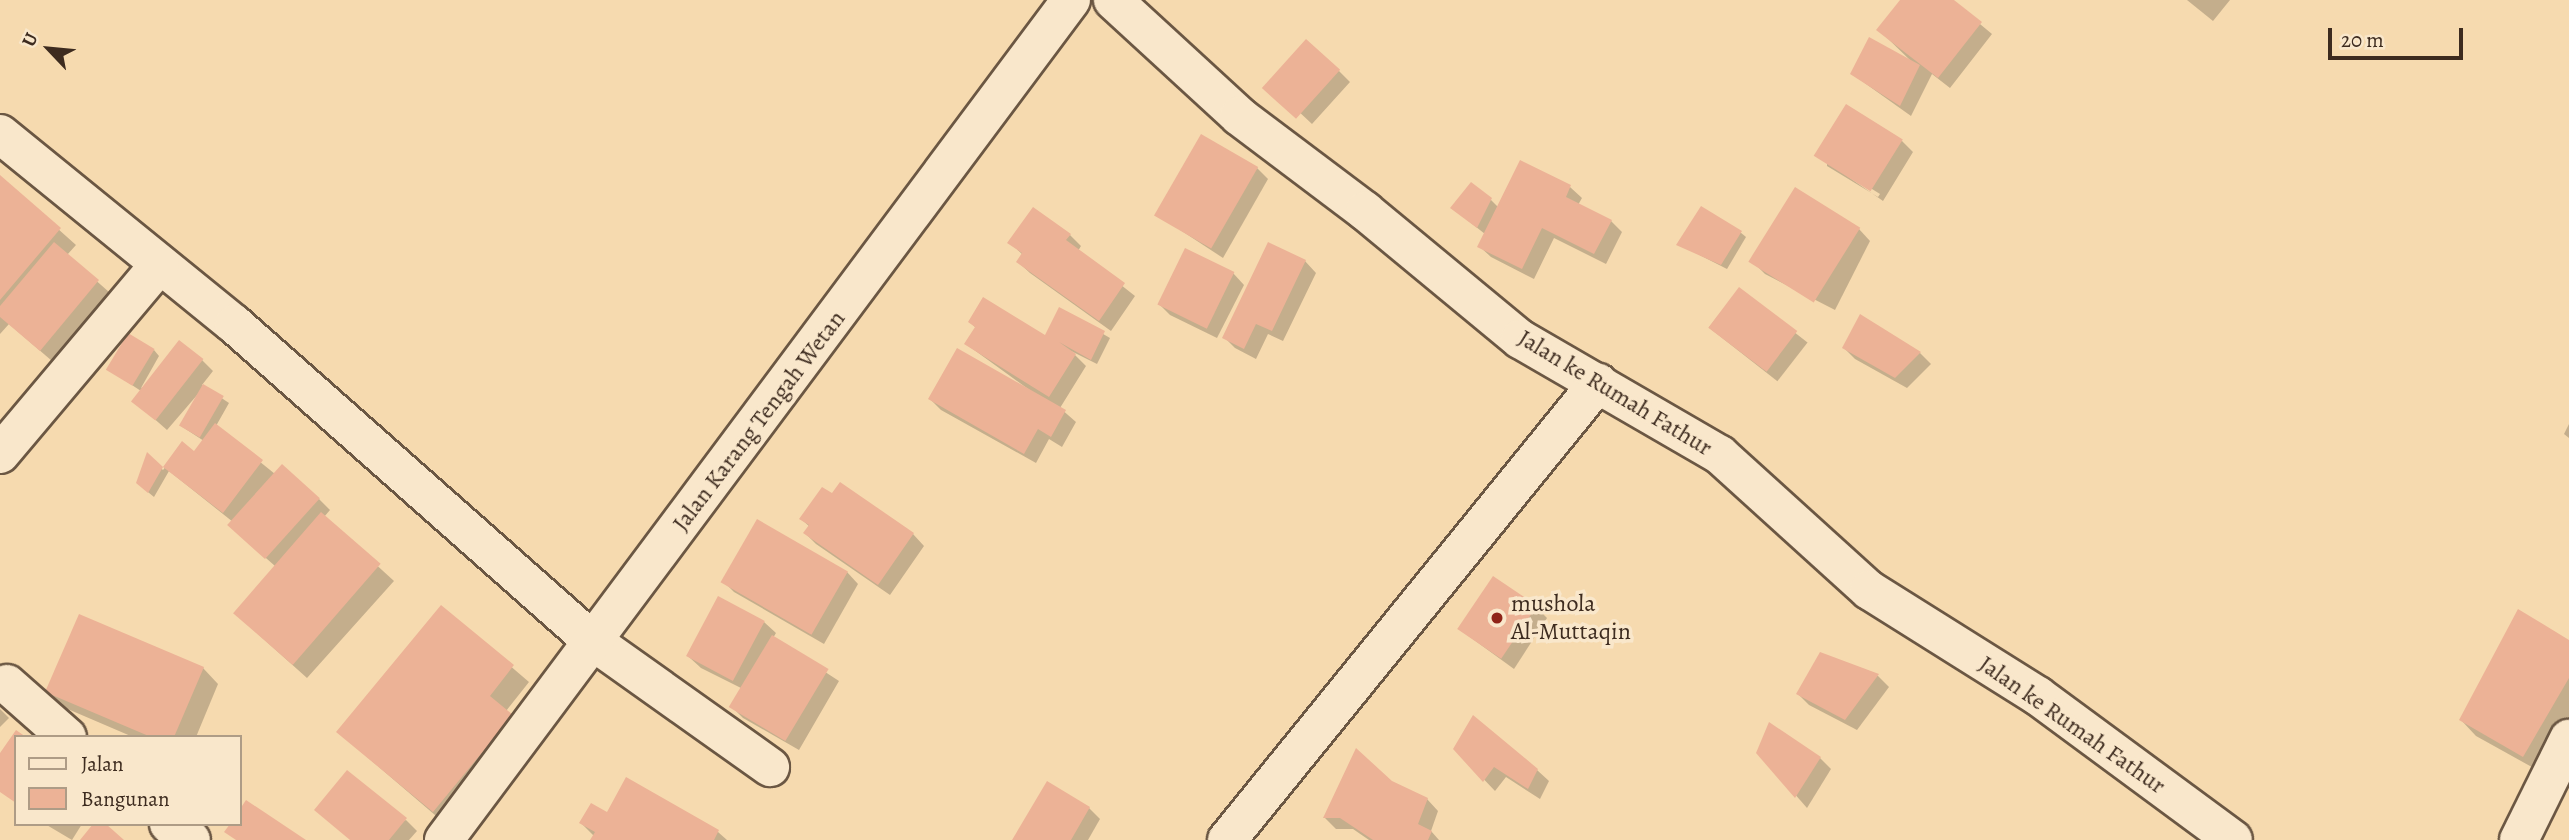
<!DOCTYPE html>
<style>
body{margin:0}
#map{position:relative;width:2569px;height:840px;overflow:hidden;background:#f6daaf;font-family:Alegreya,serif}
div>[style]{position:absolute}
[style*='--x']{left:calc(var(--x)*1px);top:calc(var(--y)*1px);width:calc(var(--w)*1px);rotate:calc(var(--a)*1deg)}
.shadow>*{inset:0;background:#0003;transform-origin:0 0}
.building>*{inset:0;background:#ecb296;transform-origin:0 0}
.roads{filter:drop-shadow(2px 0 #6b5743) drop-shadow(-2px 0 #6b5743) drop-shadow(0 2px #6b5743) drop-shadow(0 -2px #6b5743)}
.minor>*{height:38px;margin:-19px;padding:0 19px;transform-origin:19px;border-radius:19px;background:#f9e7cb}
.dots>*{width:19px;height:19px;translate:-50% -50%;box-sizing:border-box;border:4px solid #f9e7cb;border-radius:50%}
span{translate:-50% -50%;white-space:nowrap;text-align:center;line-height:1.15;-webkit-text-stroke:7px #f9e7cb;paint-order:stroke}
.street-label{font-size:24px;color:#3d2b1f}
.poi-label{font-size:24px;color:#3d2b1f}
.left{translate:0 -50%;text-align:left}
.legend{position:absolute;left:14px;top:735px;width:228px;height:91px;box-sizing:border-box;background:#f9e7cb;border:2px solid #ae9c86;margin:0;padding:9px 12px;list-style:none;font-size:21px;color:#3d2b1f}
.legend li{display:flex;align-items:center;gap:14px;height:35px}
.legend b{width:35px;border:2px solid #ae9c86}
.north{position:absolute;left:14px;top:14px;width:70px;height:70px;-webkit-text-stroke:5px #f9e7cb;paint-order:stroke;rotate:296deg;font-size:19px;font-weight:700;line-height:28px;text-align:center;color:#3d2b1f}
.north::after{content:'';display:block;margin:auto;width:24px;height:32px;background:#3d2b1f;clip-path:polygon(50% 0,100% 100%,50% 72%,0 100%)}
.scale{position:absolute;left:2328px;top:28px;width:135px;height:32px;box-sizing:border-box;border:4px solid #3d2b1f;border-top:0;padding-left:9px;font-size:21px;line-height:24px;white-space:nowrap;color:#3d2b1f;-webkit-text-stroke:5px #f9e7cb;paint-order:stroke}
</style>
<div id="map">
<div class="shadow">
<div style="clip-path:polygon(1902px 0,1951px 0,1992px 34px,1950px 88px,1932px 74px,1911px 116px,1852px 74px,1914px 64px,1879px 30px)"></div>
<div style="clip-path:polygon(2187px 0,2230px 0,2213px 21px)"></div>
<div style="clip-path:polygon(1339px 71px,1350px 82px,1312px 124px,1296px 109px,1292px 114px,1263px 87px)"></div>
<div style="clip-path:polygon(evenodd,1902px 141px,1913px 152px,1883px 201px,1817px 155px,1902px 141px,1827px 161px,1880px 194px,1878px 197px,1827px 166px,1827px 161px)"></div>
<div style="clip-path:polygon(1521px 163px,1570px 187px,1582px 198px,1578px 205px,1611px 221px,1622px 232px,1606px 264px,1554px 238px,1534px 279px,1491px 257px,1479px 246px,1485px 234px,1452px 208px,1491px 200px,1499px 208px)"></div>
<div style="clip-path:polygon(1257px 168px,1268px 179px,1223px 258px,1156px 214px)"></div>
<div style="clip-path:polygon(0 177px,76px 245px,67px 255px,109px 292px,52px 361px,9px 324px,0 334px)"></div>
<div style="clip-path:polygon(1859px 229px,1870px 241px,1835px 310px,1765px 274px,1754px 263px)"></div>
<div style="clip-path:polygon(1740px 232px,1746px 237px,1727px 269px,1678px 244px)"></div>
<div style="clip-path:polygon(1070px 235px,1081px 246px,1078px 251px,1135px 296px,1111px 331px,1030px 273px,1018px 262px,1023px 255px,1009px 242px)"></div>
<div style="clip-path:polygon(1305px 261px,1316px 273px,1283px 341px,1268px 334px,1256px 359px,1235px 348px,1224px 337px)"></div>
<div style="clip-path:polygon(1233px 273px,1244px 285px,1217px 338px,1170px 315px,1159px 304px)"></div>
<div style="left:1739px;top:289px;width:87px;height:49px;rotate:38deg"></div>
<div style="clip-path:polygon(1060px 309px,1110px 338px,1097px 364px,1071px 351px,1086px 366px,1060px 408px,1076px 422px,1062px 447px,1049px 439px,1036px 463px,941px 410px,930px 399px,1035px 394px,966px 344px,976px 328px,970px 322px,1052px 341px)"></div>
<div style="clip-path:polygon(1860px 317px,1920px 353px,1931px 364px,1907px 388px,1855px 359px,1844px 348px)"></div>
<div style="clip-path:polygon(154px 350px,159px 356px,141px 388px,202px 360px,213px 371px,202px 385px,229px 403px,216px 426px,275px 474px,319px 499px,330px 510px,324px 517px,394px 581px,307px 678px,250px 627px,275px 566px,241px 536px,233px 522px,169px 471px,154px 497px,143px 488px,148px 455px,163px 470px,183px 444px,195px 453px,204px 441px,181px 426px,204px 387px,167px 430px,134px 401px,141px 391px,109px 370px)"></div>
<div style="clip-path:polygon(2569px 424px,2569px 438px,2564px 434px)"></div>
<div style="clip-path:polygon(801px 519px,913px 534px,924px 546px,890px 595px,816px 544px,805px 533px,810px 527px)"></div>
<div style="clip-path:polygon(847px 572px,858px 584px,824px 644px,734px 592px,723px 581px)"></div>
<div style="clip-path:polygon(441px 607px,529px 682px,506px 711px,527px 731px,449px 827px,338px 732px)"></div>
<div style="clip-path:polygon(1536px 607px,1547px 618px,1514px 669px,1459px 629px)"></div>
<div style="clip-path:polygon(764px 622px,776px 633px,773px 638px,839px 681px,799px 750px,743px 718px,732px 707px,743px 689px,701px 668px,689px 657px)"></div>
<div style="clip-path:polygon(2569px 642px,2569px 720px,2539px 771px,2476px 736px,2461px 720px)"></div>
<div style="clip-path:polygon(1821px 654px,1878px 676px,1889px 687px,1857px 730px,1809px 705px,1798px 694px)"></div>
<div style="clip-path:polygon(203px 668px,218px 684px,196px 737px,133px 737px,63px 707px,48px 691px)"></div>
<div style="clip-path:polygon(0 709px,9px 718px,0 727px)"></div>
<div style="clip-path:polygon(1455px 749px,1537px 770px,1549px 781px,1540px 799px,1506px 777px,1495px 791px)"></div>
<div style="clip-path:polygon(1758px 752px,1820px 758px,1831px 769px,1807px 808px)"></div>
<div style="clip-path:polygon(627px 780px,718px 832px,727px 840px,592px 840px,594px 836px,581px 823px,608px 814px)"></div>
<div style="clip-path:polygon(1391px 783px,1427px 799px,1438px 811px,1431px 831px,1439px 840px,1369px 840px,1353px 829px,1336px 829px,1325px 818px)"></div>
<div style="clip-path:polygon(1089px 808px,1100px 819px,1088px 840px,1014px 840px)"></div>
<div style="clip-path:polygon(406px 820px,417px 831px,409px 840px,350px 840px)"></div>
<div style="clip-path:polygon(45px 824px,82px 824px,72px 840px)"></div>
</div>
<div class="building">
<div style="clip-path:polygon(1900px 0,1954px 0,1982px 22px,1938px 78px,1876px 30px)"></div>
<div style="clip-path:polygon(1869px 37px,1920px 65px,1900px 106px,1850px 74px)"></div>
<div style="left:1306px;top:39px;width:46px;height:66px;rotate:42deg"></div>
<div style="left:1846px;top:104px;width:67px;height:61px;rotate:32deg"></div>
<div style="left:1201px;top:134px;width:66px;height:94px;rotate:30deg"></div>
<div style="clip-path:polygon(1520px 160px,1571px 185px,1566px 197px,1612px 220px,1594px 254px,1542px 228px,1522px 269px,1477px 247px)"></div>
<div style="clip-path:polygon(0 175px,61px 228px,0 300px)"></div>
<div style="clip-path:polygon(1471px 182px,1492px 198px,1477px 228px,1450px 208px)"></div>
<div style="left:1795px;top:187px;width:77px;height:88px;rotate:32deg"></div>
<div style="clip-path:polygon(1701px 206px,1742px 231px,1721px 265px,1676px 245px)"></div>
<div style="clip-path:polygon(1033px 207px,1071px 234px,1066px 240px,1125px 283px,1099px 321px,1016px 262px,1022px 253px,1007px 243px)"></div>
<div style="clip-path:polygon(54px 242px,99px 280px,40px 351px,0 317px,0 306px)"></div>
<div style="clip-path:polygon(1268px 242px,1306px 260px,1272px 331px,1256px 324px,1244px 349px,1222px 338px)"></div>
<div style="left:1185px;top:248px;width:55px;height:63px;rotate:26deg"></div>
<div style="left:1739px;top:287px;width:73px;height:51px;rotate:37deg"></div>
<div style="clip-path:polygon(983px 297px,1045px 335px,1059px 307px,1105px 331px,1091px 360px,1059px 342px,1076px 354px,1049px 397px,964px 344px,975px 327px,968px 322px)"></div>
<div style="clip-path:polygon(1860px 314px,1921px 352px,1895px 378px,1842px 348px)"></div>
<div style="left:128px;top:333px;width:31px;height:43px;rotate:31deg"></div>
<div style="left:179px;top:340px;width:31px;height:78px;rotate:38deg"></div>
<div style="clip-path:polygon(957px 348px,1066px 410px,1051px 437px,1038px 429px,1024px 454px,928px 399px)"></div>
<div style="left:203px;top:384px;width:24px;height:48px;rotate:30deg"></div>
<div style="clip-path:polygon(215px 423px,263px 460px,223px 513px,163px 467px,182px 441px,194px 451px)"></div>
<div style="clip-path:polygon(147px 452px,163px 467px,148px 493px,136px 483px)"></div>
<div style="left:282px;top:464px;width:51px;height:82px;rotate:42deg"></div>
<div style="clip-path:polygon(840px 482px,914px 533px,878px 585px,803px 533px,809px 525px,799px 519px,822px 487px,832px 493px)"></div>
<div style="left:321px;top:512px;width:79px;height:134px;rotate:41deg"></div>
<div style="left:757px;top:519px;width:105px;height:73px;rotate:30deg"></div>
<div style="left:1493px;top:576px;width:53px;height:64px;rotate:34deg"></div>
<div style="left:718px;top:596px;width:53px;height:68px;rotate:28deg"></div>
<div style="clip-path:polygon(441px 605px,514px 665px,490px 696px,513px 715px,433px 812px,336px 732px)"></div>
<div style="clip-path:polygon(2518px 609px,2569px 640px,2569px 678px,2523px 757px,2459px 720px)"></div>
<div style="clip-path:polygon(79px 614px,204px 667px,174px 737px,151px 737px,45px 692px)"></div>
<div style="left:772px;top:635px;width:66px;height:84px;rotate:31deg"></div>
<div style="clip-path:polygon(1820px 652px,1879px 674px,1845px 720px,1796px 694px)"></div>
<div style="clip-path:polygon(1473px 715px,1538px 769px,1528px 789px,1494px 767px,1483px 782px,1453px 749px)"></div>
<div style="clip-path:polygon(1769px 722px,1821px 757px,1795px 798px,1756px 753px)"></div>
<div style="clip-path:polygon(16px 730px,26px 737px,16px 737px,16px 803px,0 792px,0 753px)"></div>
<div style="clip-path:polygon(1356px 748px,1392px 781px,1428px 798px,1418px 824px,1432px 831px,1428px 840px,1373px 840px,1340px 818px,1323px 818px)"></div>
<div style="clip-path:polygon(347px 770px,407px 818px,389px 840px,350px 840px,314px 810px)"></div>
<div style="clip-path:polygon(626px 777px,719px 830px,714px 840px,590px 840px,595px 832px,579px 823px,591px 803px,607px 812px)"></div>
<div style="clip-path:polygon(1047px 781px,1090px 807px,1071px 840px,1012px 840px)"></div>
<div style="clip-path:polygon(246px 800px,306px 840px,236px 840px,224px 832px,230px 824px,240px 824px,240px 809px)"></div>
<div style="clip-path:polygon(93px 824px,106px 824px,124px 840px,80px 840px)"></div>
</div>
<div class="roads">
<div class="minor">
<div style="--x:1113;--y:0;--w:171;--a:42.6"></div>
<div style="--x:1239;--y:116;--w:158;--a:37"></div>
<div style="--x:1365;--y:211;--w:201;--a:39.6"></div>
<div style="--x:1520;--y:339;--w:231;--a:30.1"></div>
<div style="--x:1720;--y:455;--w:201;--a:42.2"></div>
<div style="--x:1869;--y:590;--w:199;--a:32.1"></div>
<div style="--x:2038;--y:696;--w:242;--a:36.4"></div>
<div style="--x:0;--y:134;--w:301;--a:39.1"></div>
<div style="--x:234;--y:324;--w:480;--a:41.5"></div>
<div style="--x:594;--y:642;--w:216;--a:35.4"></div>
<div style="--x:0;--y:454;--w:248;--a:-49.9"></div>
<div style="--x:7;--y:684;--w:80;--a:41.5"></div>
<div style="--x:169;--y:824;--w:27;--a:36"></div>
<div style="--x:444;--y:840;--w:1048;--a:-53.26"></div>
<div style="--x:1227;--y:840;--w:589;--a:-50.93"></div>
<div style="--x:2519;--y:840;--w:113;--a:-63.7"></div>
</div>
</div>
<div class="dots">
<div style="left:1497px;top:618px;background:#8f2418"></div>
</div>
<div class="street-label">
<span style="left:1615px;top:393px;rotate:31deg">Jalan ke Rumah Fathur</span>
<span style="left:759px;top:421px;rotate:-53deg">Jalan Karang Tengah Wetan</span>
<span style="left:2072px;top:725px;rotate:35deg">Jalan ke Rumah Fathur</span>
</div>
<div class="poi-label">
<span class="left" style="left:1511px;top:618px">mushola<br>Al-Muttaqin</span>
</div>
<ul class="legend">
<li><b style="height:9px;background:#f9e7cb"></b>Jalan</li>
<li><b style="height:19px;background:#ecb296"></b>Bangunan</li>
</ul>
<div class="north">U</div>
<div class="scale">20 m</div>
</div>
